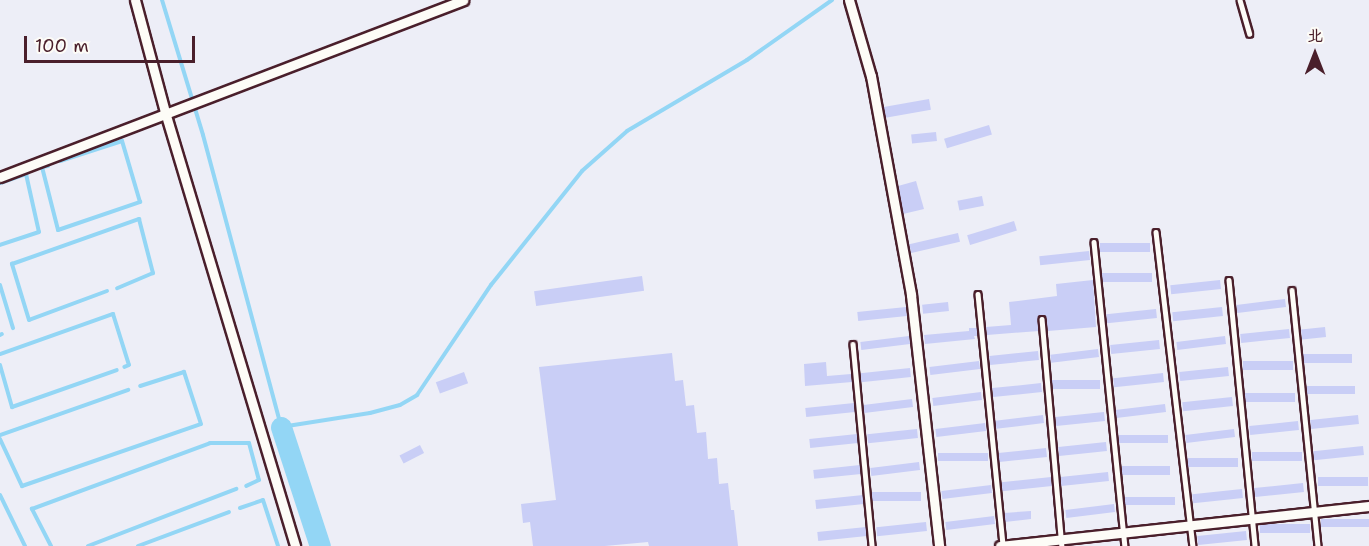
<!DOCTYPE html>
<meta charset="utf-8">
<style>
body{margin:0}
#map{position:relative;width:1369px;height:546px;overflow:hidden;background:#edeef7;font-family:"Shantell Sans","LXGW WenKai TC",sans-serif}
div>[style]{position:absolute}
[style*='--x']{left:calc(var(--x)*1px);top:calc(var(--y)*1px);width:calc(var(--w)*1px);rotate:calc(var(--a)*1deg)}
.stream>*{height:4px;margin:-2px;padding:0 2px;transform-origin:2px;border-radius:2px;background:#93d6f5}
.river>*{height:21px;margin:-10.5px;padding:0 10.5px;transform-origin:10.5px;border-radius:10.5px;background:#93d6f5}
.building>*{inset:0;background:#c9cef6;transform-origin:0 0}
.roads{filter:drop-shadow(2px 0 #4a1f2b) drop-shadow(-2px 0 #4a1f2b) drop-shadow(0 2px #4a1f2b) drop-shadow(0 -2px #4a1f2b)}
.lane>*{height:4.5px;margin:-2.25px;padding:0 2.25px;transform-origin:2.25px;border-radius:2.25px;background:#fdfcf7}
.street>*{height:9px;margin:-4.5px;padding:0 4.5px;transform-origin:4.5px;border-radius:4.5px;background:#fdfcf7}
span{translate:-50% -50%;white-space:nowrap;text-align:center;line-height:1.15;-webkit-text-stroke:6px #fdfcf7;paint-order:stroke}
.north{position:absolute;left:1285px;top:24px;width:60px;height:60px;-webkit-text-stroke:4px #fdfcf7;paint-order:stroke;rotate:0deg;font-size:16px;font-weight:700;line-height:24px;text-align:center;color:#4a1f2b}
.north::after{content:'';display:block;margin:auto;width:21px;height:27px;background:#4a1f2b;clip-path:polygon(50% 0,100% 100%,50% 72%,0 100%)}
.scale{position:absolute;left:24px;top:36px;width:171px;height:27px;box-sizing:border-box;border:3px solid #4a1f2b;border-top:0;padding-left:8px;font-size:18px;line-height:21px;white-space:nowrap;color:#4a1f2b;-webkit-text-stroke:4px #fdfcf7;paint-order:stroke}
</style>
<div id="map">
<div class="stream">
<div style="--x:162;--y:0;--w:141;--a:73.1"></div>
<div style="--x:203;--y:135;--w:302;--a:75"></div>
<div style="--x:281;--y:427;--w:90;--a:-8.9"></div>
<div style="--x:370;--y:413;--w:31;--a:-15"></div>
<div style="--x:400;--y:405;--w:20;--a:-30"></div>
<div style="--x:417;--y:395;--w:133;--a:-56.1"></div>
<div style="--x:491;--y:285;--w:146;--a:-51.4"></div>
<div style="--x:582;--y:171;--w:60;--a:-41.6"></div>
<div style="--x:627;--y:131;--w:139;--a:-30.6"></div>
<div style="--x:747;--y:60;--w:104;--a:-35.2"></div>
<div style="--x:48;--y:166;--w:6;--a:171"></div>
<div style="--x:42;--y:167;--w:65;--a:75.7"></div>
<div style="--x:58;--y:230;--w:87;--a:-18.9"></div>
<div style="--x:140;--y:202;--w:64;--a:-106.4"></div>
<div style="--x:122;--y:141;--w:65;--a:162.1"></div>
<div style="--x:0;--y:183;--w:28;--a:-19"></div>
<div style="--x:26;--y:174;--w:59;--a:77.4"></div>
<div style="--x:39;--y:232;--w:41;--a:161.6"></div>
<div style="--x:0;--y:285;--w:45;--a:73.2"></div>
<div style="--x:107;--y:291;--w:83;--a:159.6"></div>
<div style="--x:29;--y:320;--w:59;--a:-106.9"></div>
<div style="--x:12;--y:264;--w:135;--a:-19.5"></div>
<div style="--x:139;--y:219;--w:56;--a:75.5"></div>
<div style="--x:153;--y:273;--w:39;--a:157"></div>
<div style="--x:0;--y:335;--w:2;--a:-27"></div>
<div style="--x:0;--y:354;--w:120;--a:-19.5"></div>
<div style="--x:113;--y:314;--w:53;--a:72.6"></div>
<div style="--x:129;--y:365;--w:5;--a:158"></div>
<div style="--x:0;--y:365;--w:44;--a:74.1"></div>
<div style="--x:12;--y:407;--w:111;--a:-19.4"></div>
<div style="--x:0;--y:435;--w:136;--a:-19.4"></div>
<div style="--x:0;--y:439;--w:52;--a:64.9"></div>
<div style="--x:22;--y:486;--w:189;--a:-19.1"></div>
<div style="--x:201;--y:424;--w:55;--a:-108.1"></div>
<div style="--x:184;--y:372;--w:46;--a:162.3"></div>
<div style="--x:0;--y:495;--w:57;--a:63.9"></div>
<div style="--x:240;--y:508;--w:24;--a:-19"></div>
<div style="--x:263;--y:500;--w:48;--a:71.9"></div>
<div style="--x:51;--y:546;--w:42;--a:-117.2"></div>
<div style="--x:32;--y:509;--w:190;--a:-20.3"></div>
<div style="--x:210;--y:443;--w:39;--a:0"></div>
<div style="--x:249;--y:443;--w:38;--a:75"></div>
<div style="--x:259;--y:480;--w:14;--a:155"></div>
<div style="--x:88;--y:546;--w:159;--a:-21.1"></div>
<div style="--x:138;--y:546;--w:97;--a:-20.5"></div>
</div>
<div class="river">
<div style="--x:281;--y:427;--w:125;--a:71.9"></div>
</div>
<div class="building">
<div style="left:929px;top:99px;width:11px;height:46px;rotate:80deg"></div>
<div style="left:989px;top:125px;width:10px;height:47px;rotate:73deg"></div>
<div style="left:936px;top:132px;width:9px;height:25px;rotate:84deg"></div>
<div style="clip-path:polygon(916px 181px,924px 209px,903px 214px,898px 186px)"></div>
<div style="left:982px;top:196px;width:10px;height:25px;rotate:79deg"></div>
<div style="left:1014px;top:221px;width:10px;height:49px;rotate:73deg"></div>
<div style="left:958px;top:233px;width:9px;height:50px;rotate:77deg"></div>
<div style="left:1150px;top:243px;width:9px;height:50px;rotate:90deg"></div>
<div style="left:1089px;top:251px;width:9px;height:50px;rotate:84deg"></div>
<div style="left:1152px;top:273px;width:9px;height:50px;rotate:90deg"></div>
<div style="left:642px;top:276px;width:15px;height:109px;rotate:82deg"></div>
<div style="clip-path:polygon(1093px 280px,1096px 327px,1048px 331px,1046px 318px,1042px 315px,1038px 318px,1039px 331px,987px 335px,986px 327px,1011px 325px,1009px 302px,1057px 296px,1056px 284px)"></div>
<div style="left:1220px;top:280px;width:9px;height:50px;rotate:84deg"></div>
<div style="left:1285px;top:299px;width:8px;height:49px;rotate:83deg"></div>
<div style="left:948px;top:302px;width:9px;height:26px;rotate:84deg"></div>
<div style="left:906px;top:307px;width:9px;height:49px;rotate:84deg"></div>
<div style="left:1222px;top:307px;width:9px;height:50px;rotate:84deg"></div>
<div style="left:1156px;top:309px;width:9px;height:50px;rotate:84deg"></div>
<div style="left:1325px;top:327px;width:10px;height:24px;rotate:84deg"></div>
<div style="clip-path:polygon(969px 328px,977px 328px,978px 336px,974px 336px,975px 339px,925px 344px,924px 335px,969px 331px)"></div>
<div style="left:1289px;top:329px;width:9px;height:49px;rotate:84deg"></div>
<div style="left:909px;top:336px;width:8px;height:49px;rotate:83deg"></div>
<div style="left:1225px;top:336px;width:8px;height:49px;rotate:83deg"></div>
<div style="left:1159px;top:340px;width:9px;height:49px;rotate:84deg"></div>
<div style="left:1098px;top:349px;width:8px;height:48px;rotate:83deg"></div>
<div style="left:1038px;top:351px;width:9px;height:49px;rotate:84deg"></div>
<div style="clip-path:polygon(672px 353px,675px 381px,683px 380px,686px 406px,694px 405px,697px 433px,706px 432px,708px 459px,717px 458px,719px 484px,728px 483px,731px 510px,734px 510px,738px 546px,649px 546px,648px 542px,605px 546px,533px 546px,530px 522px,523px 523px,521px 504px,556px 500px,539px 367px)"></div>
<div style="left:1352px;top:354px;width:9px;height:49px;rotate:90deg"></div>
<div style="left:979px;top:361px;width:8px;height:50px;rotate:83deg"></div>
<div style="left:1293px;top:361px;width:9px;height:50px;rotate:90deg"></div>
<div style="clip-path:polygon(826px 362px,827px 376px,851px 374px,852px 382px,805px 386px,804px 364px)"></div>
<div style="left:1228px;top:367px;width:9px;height:49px;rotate:84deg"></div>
<div style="left:910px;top:368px;width:9px;height:50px;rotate:84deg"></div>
<div style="left:464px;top:372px;width:12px;height:30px;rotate:70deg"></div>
<div style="left:1163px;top:373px;width:9px;height:50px;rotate:84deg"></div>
<div style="left:1100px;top:380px;width:9px;height:48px;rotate:90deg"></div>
<div style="left:1041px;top:383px;width:9px;height:49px;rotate:84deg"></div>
<div style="left:1355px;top:386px;width:8px;height:48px;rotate:90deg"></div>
<div style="left:981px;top:392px;width:8px;height:49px;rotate:83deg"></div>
<div style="left:1295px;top:393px;width:9px;height:50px;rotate:90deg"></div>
<div style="left:1232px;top:397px;width:9px;height:50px;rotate:84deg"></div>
<div style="left:912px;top:399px;width:8px;height:49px;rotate:83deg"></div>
<div style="left:854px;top:403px;width:9px;height:49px;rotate:84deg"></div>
<div style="left:1165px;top:404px;width:8px;height:50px;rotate:83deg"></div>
<div style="left:1104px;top:412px;width:9px;height:49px;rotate:84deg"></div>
<div style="left:1043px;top:415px;width:8px;height:48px;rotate:83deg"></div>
<div style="left:1358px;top:415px;width:9px;height:48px;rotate:84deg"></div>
<div style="left:1298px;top:421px;width:9px;height:49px;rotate:84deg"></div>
<div style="left:985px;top:423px;width:8px;height:50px;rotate:83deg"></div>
<div style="left:917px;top:429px;width:9px;height:50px;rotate:84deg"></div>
<div style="left:1234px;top:429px;width:8px;height:49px;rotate:83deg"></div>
<div style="left:857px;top:434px;width:9px;height:48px;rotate:84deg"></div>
<div style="left:1168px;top:435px;width:8px;height:49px;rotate:90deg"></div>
<div style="left:1106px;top:442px;width:9px;height:48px;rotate:84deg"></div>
<div style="left:420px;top:445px;width:9px;height:23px;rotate:63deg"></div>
<div style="left:1363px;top:446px;width:9px;height:50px;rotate:84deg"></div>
<div style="left:1046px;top:448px;width:9px;height:48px;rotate:84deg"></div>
<div style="left:1302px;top:452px;width:9px;height:50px;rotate:90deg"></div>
<div style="left:988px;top:453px;width:8px;height:50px;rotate:90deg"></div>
<div style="left:1238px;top:458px;width:9px;height:50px;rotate:90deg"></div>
<div style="left:919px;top:462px;width:8px;height:49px;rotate:83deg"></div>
<div style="left:860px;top:465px;width:9px;height:47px;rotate:84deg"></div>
<div style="left:1170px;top:466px;width:9px;height:48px;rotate:90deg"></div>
<div style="left:1108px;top:472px;width:9px;height:48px;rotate:84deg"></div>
<div style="left:1051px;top:477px;width:9px;height:50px;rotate:84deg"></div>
<div style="left:1368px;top:477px;width:9px;height:50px;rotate:90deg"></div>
<div style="left:1303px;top:483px;width:9px;height:49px;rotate:84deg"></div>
<div style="left:991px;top:485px;width:8px;height:50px;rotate:83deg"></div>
<div style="left:1242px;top:489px;width:9px;height:50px;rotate:84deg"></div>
<div style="left:921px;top:492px;width:9px;height:49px;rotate:90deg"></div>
<div style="left:863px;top:495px;width:9px;height:48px;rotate:84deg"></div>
<div style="left:1175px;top:497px;width:8px;height:50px;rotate:90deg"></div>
<div style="left:1114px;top:504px;width:8px;height:49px;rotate:83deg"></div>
<div style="clip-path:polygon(1031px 511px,1031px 519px,1005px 522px,1004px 513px)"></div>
<div style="left:994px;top:516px;width:8px;height:49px;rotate:83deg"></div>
<div style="left:1369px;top:519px;width:8px;height:48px;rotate:90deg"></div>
<div style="left:926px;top:522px;width:9px;height:50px;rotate:84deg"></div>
<div style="left:1310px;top:524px;width:9px;height:50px;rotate:90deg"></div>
<div style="left:866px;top:527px;width:9px;height:49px;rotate:84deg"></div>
<div style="left:1246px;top:531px;width:9px;height:49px;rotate:84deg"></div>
</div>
<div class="roads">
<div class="lane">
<div style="--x:1240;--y:0;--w:35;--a:74"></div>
<div style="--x:1156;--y:232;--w:316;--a:83.3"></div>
<div style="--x:1094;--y:242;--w:306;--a:84.2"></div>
<div style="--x:1229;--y:280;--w:267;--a:84.4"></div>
<div style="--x:1292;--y:290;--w:257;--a:84.2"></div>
<div style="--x:978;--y:294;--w:253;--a:84.3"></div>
<div style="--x:1042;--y:319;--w:228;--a:85"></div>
<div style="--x:853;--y:344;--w:203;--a:84.6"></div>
</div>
<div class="street">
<div style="--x:135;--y:0;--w:116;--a:75"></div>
<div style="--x:165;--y:112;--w:453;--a:73.3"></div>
<div style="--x:849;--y:0;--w:79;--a:73.9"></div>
<div style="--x:871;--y:76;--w:223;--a:79.6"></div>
<div style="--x:911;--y:295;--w:253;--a:83.6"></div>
<div style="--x:0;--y:177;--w:496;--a:-20.9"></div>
<div style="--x:1000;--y:546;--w:371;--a:-6.2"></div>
</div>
</div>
<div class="north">北</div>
<div class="scale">100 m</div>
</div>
